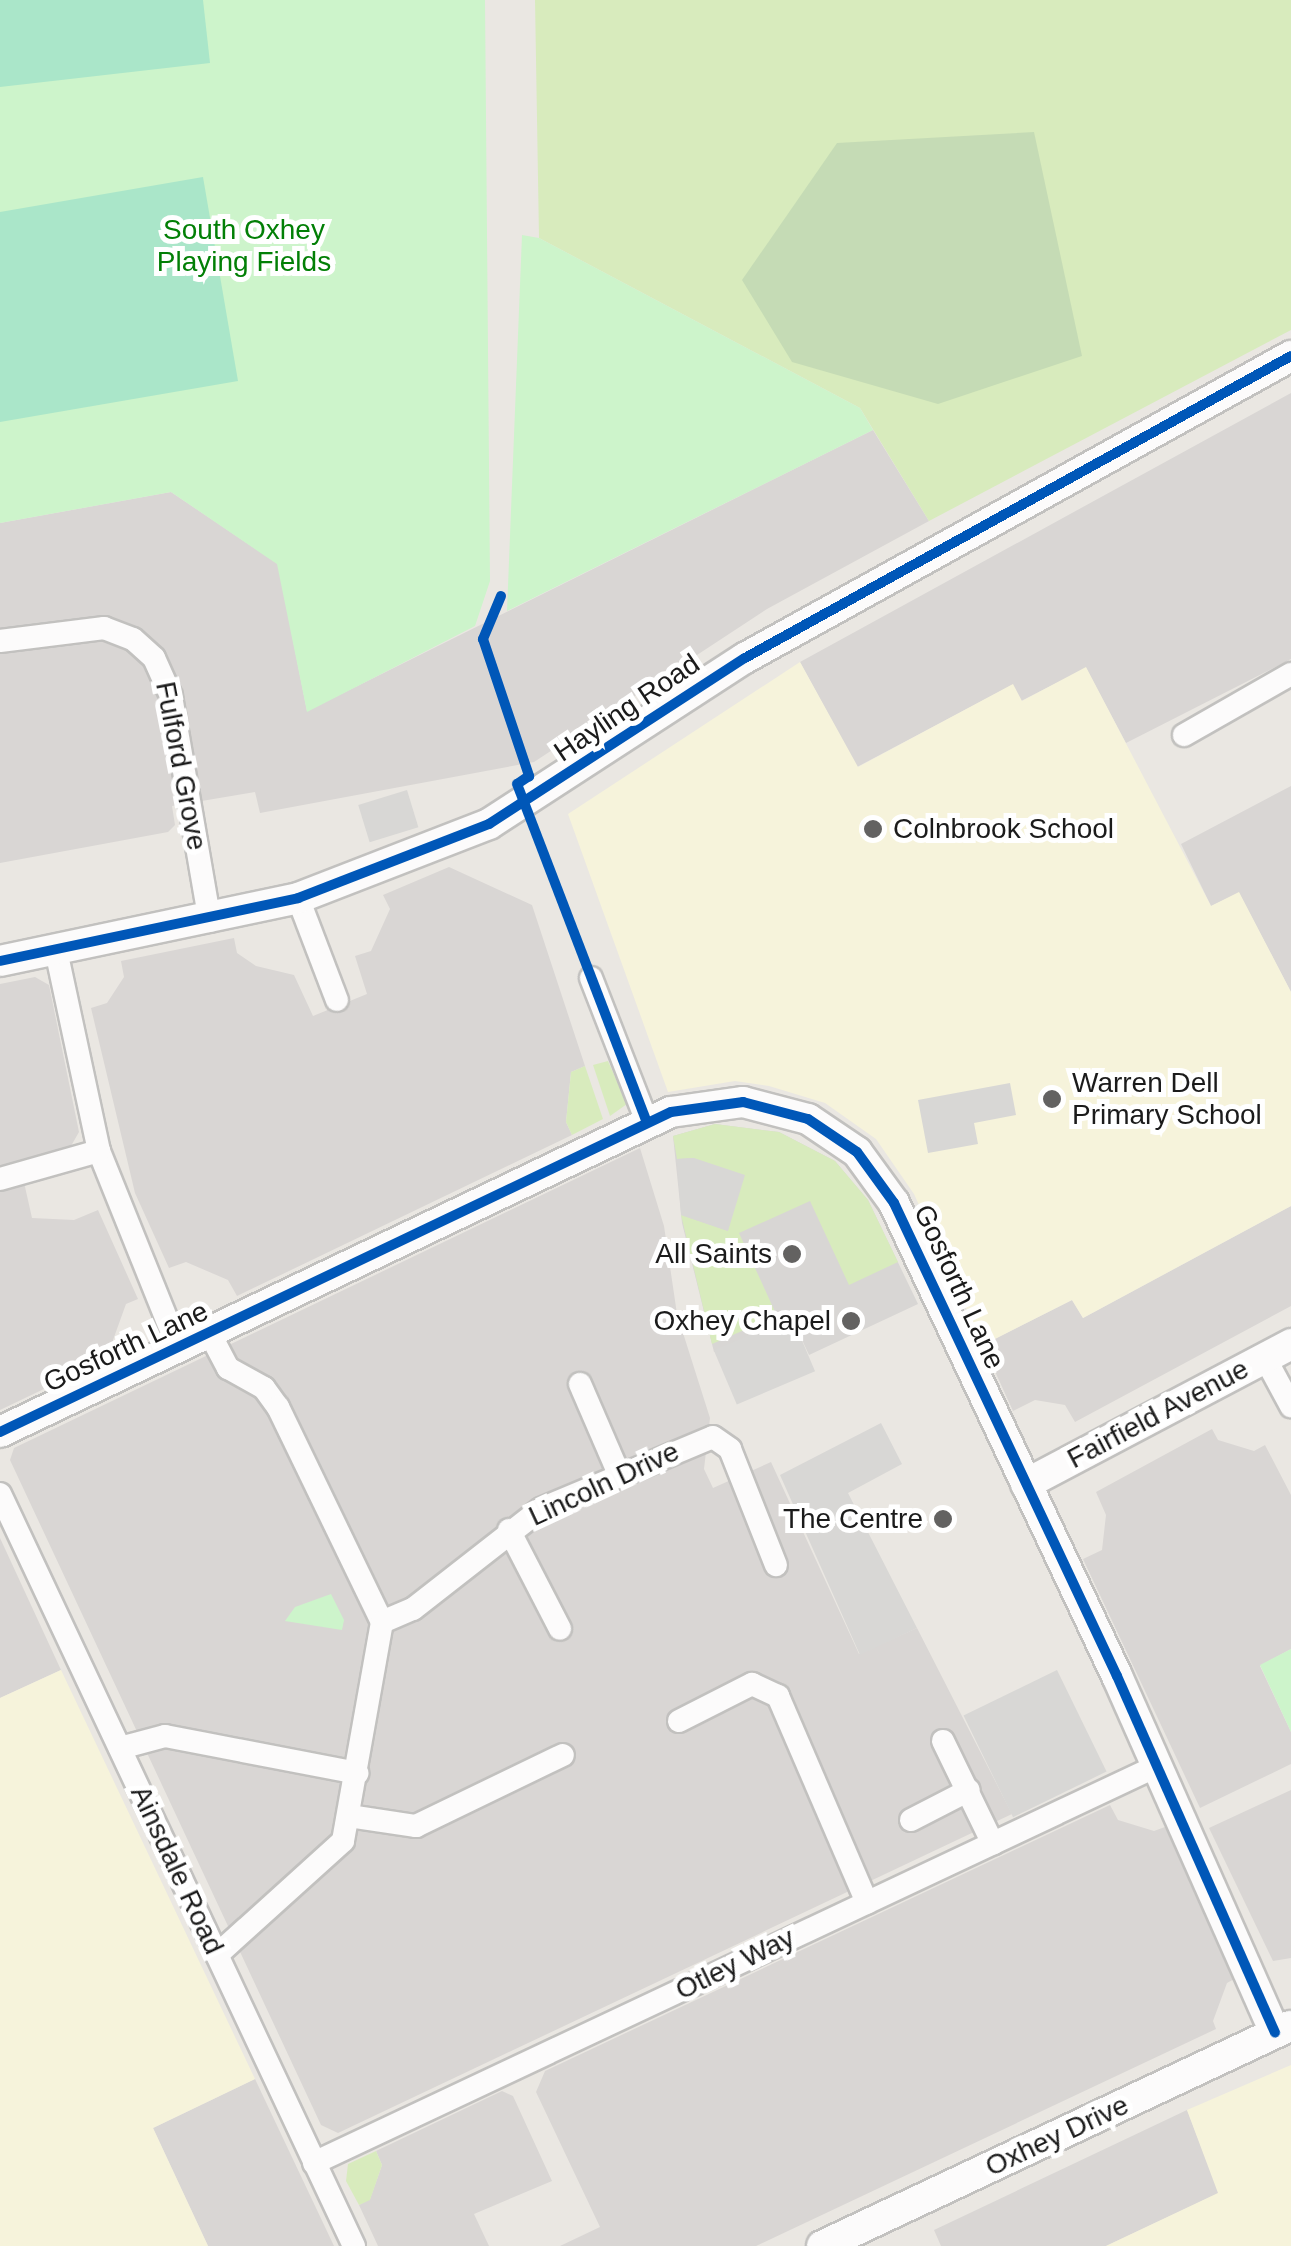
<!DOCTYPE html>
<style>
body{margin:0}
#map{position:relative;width:1291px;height:2246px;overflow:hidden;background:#eae7e2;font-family:Arial,sans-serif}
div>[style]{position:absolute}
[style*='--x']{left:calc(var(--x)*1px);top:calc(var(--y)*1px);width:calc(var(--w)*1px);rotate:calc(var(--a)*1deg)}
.residential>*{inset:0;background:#d9d6d4}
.education>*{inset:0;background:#f6f3db}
.religious>*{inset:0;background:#d8d6d4}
.grass>*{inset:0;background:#d8ebbd}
.forest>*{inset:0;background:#c5dbb5}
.park>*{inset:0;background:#cdf4cb}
.pitch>*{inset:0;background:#aae6c9}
.parking>*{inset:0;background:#d8d7d5;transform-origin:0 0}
.roads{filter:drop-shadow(2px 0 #c2c1bf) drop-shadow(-2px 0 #c2c1bf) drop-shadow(0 2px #c2c1bf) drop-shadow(0 -2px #c2c1bf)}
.minor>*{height:22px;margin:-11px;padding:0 11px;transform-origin:11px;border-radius:11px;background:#fcfbfb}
.tertiary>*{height:30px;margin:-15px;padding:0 15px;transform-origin:15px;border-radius:15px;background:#fcfbfb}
.cycleway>*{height:10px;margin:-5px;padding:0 5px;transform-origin:5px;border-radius:5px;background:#0057b8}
.dots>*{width:28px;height:28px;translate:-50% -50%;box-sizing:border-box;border:5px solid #fff;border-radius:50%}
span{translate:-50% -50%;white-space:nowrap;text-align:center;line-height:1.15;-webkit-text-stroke:10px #fff;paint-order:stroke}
.park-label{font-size:28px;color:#027f06}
.street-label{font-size:28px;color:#1b1b1b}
.poi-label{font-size:28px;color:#1b1b1b}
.left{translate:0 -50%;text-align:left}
.right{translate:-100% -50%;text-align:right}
</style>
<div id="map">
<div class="residential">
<div style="clip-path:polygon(1291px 393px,1291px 659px,1126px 743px,1086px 668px,1021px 701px,1012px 685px,857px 767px,800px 662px)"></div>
<div style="clip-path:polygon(873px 430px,929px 521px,767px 609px,534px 762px,260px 813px,255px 792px,172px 806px,175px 825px,168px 832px,0 863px,0 523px,171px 492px,278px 564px,307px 711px)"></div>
<div style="clip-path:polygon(1291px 786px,1291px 992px,1239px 893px,1211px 906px,1181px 844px)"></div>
<div style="clip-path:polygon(449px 867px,532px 905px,585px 1066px,571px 1072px,566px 1122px,572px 1135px,237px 1296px,228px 1280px,186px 1262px,169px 1268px,135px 1193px,91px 1008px,107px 1003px,124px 977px,121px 961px,234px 938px,237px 953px,256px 966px,294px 975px,313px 1016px,367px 994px,355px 956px,371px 951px,390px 909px,383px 895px)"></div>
<div style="clip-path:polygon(35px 977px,49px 985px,79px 1132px,71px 1146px,19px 1160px,32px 1218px,74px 1220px,98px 1210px,138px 1299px,126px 1304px,113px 1340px,119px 1353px,0 1410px,0 984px)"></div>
<div style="clip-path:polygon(640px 1148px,664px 1226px,677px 1314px,710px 1418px,704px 1469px,713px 1488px,771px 1462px,859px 1654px,917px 1628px,1012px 1814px,338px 2133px,321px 2125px,10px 1460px,14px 1448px)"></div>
<div style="clip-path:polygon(1291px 1206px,1291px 1306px,1075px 1422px,1065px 1405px,1035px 1400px,1013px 1411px,983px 1345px,1072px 1300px,1083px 1318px)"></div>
<div style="clip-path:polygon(1212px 1429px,1218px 1440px,1254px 1451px,1265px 1445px,1291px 1495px,1291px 1649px,1260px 1666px,1291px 1732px,1291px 1764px,1200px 1808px,1083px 1559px,1102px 1550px,1106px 1515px,1096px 1492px)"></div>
<div style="clip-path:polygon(0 1538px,61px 1670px,0 1698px)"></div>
<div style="clip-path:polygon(1291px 1790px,1291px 1958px,1273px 1961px,1209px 1828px)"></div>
<div style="clip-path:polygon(1110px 1805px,1118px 1820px,1154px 1831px,1165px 1827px,1236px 1978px,1227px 1983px,1213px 2021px,1216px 2029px,756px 2246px,560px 2246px,600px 2227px,536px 2092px,545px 2071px)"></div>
<div style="clip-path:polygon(255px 2079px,334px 2246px,208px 2246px,153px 2128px)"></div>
<div style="clip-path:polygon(502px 2091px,513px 2096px,552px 2181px,474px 2214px,489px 2246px,378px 2246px,359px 2205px,370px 2199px,382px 2165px,376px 2151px)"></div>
<div style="clip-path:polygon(1187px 2110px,1219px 2193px,1106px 2246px,941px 2246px,934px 2230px)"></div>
</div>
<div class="education">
<div style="clip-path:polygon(800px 662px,858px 767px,1013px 684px,1022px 701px,1086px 667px,1211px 906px,1239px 892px,1291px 992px,1291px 1206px,1083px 1318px,1072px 1300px,983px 1345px,914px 1194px,876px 1139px,825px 1103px,769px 1086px,735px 1081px,668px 1092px,568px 814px)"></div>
<div style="clip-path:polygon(61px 1670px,255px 2079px,153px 2128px,208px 2246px,0 2246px,0 1698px)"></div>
<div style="clip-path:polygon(1291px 2065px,1291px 2246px,1106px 2246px,1218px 2193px,1187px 2110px)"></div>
</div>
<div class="religious">
<div style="clip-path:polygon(715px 1124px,779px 1132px,835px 1161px,868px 1200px,918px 1304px,809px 1355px,792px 1318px,714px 1352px,682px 1223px,673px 1136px)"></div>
</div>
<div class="grass">
<div style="clip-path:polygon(535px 0,1291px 0,1291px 330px,929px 521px,860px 408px,539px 238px)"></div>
<div style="clip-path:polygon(608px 1061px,627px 1104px,610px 1116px,593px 1065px)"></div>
<div style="clip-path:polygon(585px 1066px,603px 1119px,572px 1135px,566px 1122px,571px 1072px)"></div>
<div style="clip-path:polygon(715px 1124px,779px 1132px,835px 1161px,868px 1200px,898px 1262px,849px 1285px,810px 1201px,739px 1233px,777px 1316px,712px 1344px,681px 1215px,728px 1231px,694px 1158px,677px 1159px,673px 1136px)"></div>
<div style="clip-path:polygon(376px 2151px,382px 2165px,370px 2200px,359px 2205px,346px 2181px,348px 2164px)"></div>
</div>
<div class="forest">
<div style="clip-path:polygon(1034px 132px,1082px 356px,938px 404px,792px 362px,742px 280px,837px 143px)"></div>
</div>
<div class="park">
<div style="clip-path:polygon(0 0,485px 0,490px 581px,475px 626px,307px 712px,277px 564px,171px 492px,0 523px)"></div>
<div style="clip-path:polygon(522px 235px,539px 238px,860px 408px,873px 430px,507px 611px)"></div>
<div style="clip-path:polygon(331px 1594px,344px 1620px,342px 1630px,285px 1621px,295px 1607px)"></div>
<div style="clip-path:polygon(1291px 1649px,1291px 1732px,1260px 1665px)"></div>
</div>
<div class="pitch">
<div style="clip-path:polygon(0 0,203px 0,210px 63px,0 87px)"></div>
<div style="clip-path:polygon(203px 177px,238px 381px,0 422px,0 212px)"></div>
</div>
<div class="parking">
<div style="left:407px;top:790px;width:39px;height:51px;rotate:73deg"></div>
<div style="clip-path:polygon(1010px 1083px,1016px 1115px,974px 1123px,978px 1144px,928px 1153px,918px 1100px)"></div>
<div style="clip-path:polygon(694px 1158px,745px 1175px,728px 1231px,681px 1215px,677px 1159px)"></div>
<div style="left:792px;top:1317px;width:59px;height:85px;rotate:67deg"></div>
<div style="clip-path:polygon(881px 1423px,902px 1464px,848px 1493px,917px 1628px,860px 1655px,780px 1475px)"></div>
<div style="left:1057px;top:1670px;width:113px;height:104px;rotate:64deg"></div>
</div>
<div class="roads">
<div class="minor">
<div style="--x:0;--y:641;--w:105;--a:-7.1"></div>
<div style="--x:104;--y:628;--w:31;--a:21"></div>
<div style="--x:133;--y:639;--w:28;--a:42"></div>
<div style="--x:154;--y:658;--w:42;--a:65.9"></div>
<div style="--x:171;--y:696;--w:228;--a:80.2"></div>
<div style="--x:1184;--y:735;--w:123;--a:-29.7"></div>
<div style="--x:298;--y:898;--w:109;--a:69.1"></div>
<div style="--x:591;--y:978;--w:155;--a:68.7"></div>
<div style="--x:99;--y:1151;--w:212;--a:68.1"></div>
<div style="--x:0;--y:1179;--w:103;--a:-15.8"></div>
<div style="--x:99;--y:1151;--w:205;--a:-102.1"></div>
<div style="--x:209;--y:1332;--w:41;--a:62.2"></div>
<div style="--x:228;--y:1368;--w:41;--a:29.1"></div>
<div style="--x:264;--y:1388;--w:24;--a:54"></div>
<div style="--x:278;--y:1407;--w:239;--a:64.2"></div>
<div style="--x:382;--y:1622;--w:222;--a:100.1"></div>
<div style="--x:343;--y:1841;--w:170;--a:137.9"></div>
<div style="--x:1265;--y:1358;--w:55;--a:61.6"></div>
<div style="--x:580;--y:1384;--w:98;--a:66.6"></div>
<div style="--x:0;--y:1494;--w:831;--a:64.79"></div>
<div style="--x:509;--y:1530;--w:111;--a:62.7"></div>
<div style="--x:382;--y:1622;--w:34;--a:-23"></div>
<div style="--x:413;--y:1609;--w:162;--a:-38"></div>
<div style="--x:541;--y:1509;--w:186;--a:-22.7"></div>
<div style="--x:713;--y:1437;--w:21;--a:35"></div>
<div style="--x:730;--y:1449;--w:125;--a:68.4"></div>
<div style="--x:679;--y:1721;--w:82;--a:-26.9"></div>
<div style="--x:752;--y:1684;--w:29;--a:25"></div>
<div style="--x:778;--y:1696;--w:225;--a:66.7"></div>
<div style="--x:943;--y:1741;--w:114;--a:64.1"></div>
<div style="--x:120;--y:1748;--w:47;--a:-14.9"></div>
<div style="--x:165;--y:1736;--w:196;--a:10.9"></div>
<div style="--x:349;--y:1816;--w:68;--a:8.5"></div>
<div style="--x:416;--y:1826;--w:163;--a:-25.8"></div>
<div style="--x:911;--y:1820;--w:65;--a:-27.3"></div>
<div style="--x:314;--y:2163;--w:932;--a:-25.22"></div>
</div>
<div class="tertiary">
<div style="--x:0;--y:961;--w:305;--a:-11.9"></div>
<div style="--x:298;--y:898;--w:205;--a:-21.2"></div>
<div style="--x:489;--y:824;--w:305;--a:-33"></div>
<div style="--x:745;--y:658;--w:624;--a:-28.95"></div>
<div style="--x:0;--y:1432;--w:743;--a:-25.5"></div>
<div style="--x:671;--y:1112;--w:73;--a:-7.9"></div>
<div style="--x:743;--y:1102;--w:67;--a:14.7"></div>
<div style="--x:808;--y:1119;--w:59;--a:34"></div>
<div style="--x:857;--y:1152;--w:63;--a:54"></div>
<div style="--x:894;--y:1203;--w:523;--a:64.76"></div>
<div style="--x:1117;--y:1676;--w:390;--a:66.1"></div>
<div style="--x:1026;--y:1484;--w:300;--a:-27.8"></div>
<div style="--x:822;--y:2246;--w:517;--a:-25.18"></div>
</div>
</div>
<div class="cycleway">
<div style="--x:501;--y:596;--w:47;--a:112.7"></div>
<div style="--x:483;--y:639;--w:145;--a:71.4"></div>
<div style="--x:529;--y:776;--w:14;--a:146"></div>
<div style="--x:517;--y:784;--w:362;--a:69"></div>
<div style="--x:0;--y:961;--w:305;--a:-11.9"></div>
<div style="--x:298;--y:898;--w:205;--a:-21.2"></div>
<div style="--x:489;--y:824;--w:305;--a:-33"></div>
<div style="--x:745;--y:658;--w:624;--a:-28.95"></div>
<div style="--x:0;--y:1432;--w:743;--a:-25.5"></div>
<div style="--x:671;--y:1112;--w:73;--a:-7.9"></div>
<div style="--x:743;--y:1102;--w:67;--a:14.7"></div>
<div style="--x:808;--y:1119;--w:59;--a:34"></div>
<div style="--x:857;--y:1152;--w:63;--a:54"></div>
<div style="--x:894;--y:1203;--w:523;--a:64.76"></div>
<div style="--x:1117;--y:1676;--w:390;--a:66.1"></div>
</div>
<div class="dots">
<div style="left:873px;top:829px;background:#636261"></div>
<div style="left:1052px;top:1099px;background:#636261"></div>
<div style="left:792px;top:1254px;background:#636261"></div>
<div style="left:851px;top:1321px;background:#636261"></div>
<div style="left:943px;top:1519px;background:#636261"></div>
</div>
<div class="park-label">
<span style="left:244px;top:246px">South Oxhey<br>Playing Fields</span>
</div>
<div class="street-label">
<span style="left:627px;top:708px;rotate:-34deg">Hayling Road</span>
<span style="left:181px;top:766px;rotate:79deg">Fulford Grove</span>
<span style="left:959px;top:1287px;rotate:65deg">Gosforth Lane</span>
<span style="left:126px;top:1347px;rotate:-25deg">Gosforth Lane</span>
<span style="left:1158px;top:1414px;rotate:-28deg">Fairfield Avenue</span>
<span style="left:604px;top:1484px;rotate:-25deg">Lincoln Drive</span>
<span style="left:177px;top:1870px;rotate:65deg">Ainsdale Road</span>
<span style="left:735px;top:1964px;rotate:-26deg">Otley Way</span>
<span style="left:1057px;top:2136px;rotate:-25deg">Oxhey Drive</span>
</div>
<div class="poi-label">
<span class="left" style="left:893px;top:829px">Colnbrook School</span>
<span class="left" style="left:1072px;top:1099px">Warren Dell<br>Primary School</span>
<span class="right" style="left:772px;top:1254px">All Saints</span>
<span class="right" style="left:831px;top:1321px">Oxhey Chapel</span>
<span class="right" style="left:923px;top:1519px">The Centre</span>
</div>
</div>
